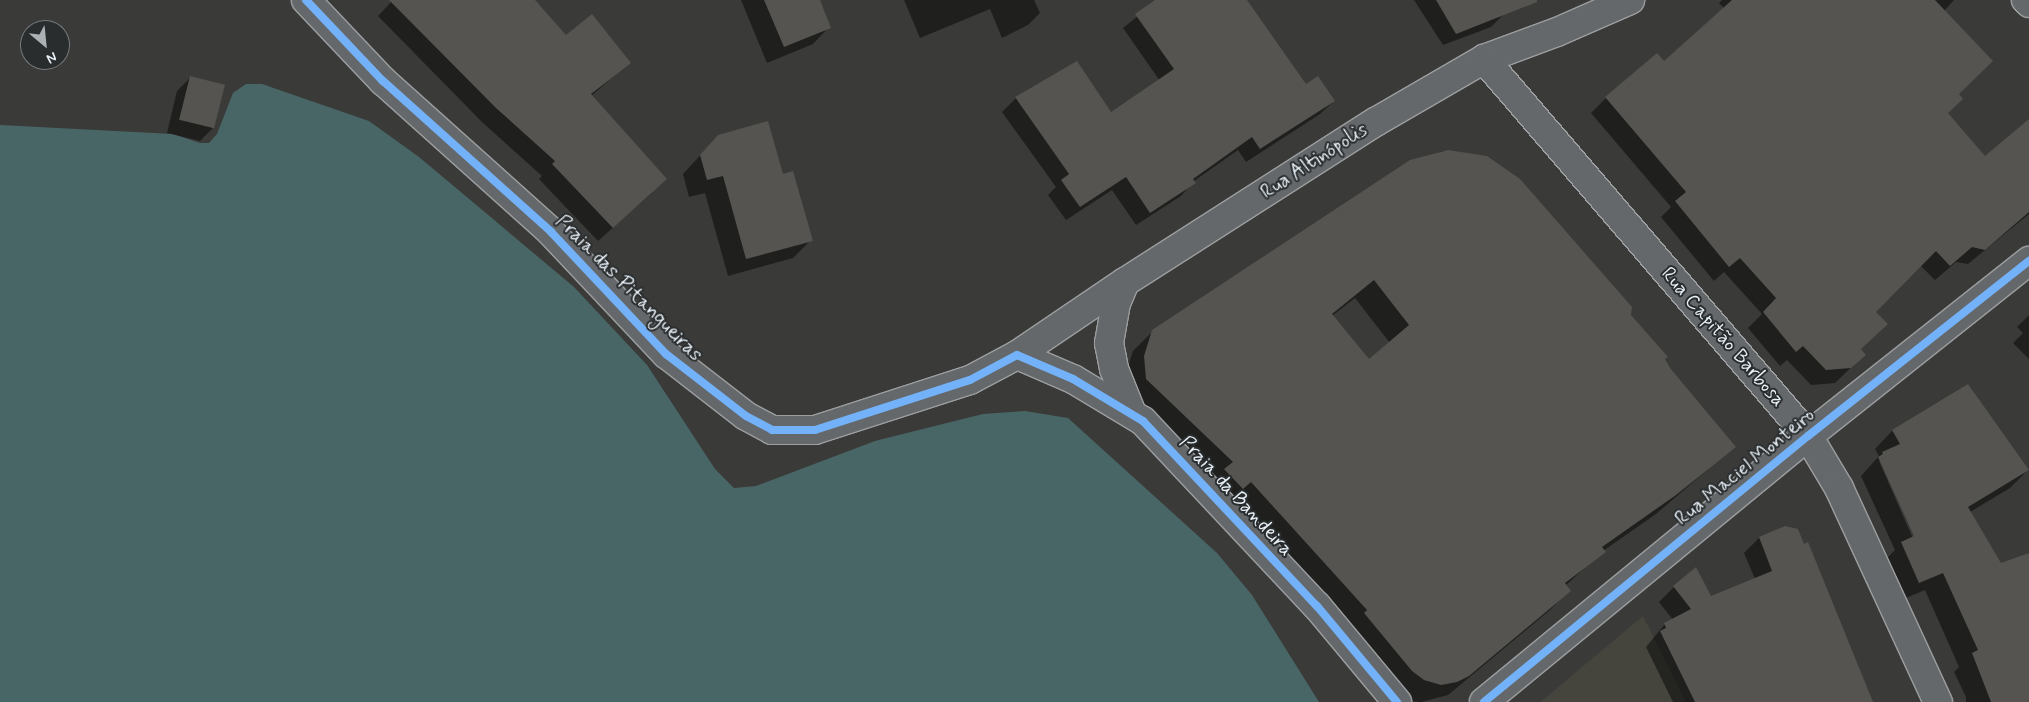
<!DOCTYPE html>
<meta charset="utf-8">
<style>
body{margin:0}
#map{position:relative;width:2029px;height:702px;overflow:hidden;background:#3a3a38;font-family:Mynerve,sans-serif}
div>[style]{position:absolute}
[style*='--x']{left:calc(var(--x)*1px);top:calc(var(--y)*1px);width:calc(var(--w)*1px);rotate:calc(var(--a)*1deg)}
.built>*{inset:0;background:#45443d}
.water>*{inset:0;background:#496667}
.shadow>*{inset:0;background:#0007}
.building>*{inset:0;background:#555450;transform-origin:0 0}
.roads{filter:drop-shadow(1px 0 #9c9e9f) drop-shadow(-1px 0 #9c9e9f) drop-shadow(0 1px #9c9e9f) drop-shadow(0 -1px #9c9e9f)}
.minor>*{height:28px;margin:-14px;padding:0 14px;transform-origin:14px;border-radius:14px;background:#65686b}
.major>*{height:28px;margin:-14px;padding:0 14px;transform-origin:14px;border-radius:14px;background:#65686b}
.cycleway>*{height:8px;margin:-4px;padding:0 4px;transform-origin:4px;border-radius:4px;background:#73b2f8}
span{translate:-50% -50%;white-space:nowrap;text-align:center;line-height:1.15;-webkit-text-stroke:4px #2a2d2e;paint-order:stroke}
.street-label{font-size:20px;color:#e8f1f8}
.north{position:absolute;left:20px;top:20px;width:50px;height:50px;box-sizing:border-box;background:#2a2d2e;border:1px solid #767b7f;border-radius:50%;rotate:152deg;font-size:14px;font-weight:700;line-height:20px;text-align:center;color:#e8f1f8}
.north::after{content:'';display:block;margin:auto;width:18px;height:22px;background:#abb1b5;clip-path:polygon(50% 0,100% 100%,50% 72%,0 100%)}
</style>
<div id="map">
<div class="built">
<div style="clip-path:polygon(1643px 616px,1686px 702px,1540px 702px,1545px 698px)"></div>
</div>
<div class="water">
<div style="clip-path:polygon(246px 84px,262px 84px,369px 121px,419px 157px,574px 287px,647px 365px,715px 469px,734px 488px,756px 486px,875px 441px,983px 414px,1025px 411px,1068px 418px,1217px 553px,1252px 595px,1319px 702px,0 702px,0 125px,173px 134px,200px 143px,209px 143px,217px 134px,233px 93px)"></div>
</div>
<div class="shadow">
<div style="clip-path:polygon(393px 0,534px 0,566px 36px,629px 63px,591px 96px,652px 193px,598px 241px,539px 179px,542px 176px,482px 122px,378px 16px)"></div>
<div style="clip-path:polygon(741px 0,818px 0,829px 27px,813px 44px,767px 63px)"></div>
<div style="clip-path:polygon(904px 0,1034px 0,1040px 13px,1028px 25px,1002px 38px,990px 9px,920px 38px)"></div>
<div style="clip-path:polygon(1158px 0,1246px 0,1306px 86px,1334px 101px,1320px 114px,1246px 162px,1238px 150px,1194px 181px,1181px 196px,1136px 225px,1112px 190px,1066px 220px,1048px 195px,1056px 187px,1002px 112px,1016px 98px,1077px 63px,1110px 114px,1160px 81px,1123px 28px)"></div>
<div style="clip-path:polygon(1414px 0,1518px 0,1491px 27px,1443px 45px)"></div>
<div style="clip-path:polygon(1722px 0,1954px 0,1944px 11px,1957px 94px,1947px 113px,1985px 158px,2029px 139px,2029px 214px,1968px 264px,1956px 262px,1935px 280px,1920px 265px,1875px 312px,1859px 350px,1864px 355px,1835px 383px,1811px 385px,1787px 360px,1780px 366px,1748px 328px,1762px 314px,1724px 272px,1714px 281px,1661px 217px,1671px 207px,1591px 113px,1606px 98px,1664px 63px,1725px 9px,1719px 3px)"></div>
<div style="clip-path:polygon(190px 78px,213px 128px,200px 141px,167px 133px,177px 91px)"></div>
<div style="clip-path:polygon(718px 136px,782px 176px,811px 240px,793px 258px,728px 276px,705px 193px,689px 197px,683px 174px)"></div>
<div style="clip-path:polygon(evenodd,1443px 151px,1486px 157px,1630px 315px,1669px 369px,1734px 447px,1656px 514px,1603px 551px,1565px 586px,1569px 591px,1550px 610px,1448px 695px,1421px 702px,1409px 701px,1128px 398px,1125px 376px,1133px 351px,1153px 331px,1410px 162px,1443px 151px,1355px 298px,1390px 343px,1368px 361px,1332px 316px,1355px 298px)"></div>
<div style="clip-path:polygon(2029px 315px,2029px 359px,2013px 343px,2023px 333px,2017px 327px)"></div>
<div style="clip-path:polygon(evenodd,1968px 385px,2028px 470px,2010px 488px,1970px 512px,2001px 565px,2029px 553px,2029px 702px,1966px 702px,1966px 697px,1954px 672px,1959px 667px,1925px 590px,1901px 600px,1884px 561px,1895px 550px,1861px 476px,1879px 456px,1875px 449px,1892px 431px,1968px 385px,1879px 461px,1882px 461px,1918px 542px,1915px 543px,1879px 461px)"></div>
<div style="clip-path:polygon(1785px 528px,1869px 702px,1673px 702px,1646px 647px,1665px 624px,1673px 620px,1659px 602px,1674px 587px,1710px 598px,1755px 579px,1744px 553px,1759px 538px)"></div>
</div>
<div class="building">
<div style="clip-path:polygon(389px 0,535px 0,566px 35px,592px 14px,631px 63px,591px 94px,667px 179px,613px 228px,552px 164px,555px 161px,496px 108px)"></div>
<div style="clip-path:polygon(764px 0,820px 0,831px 28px,784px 47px)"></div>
<div style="clip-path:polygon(1155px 0,1247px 0,1306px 84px,1318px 76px,1335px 101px,1260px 149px,1252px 137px,1193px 179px,1196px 183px,1150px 213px,1126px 177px,1080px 207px,1061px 180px,1069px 174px,1015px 97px,1077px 61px,1111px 112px,1174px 69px,1135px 14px)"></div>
<div style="clip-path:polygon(1436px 0,1537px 0,1537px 2px,1456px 34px)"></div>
<div style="clip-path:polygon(1732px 0,1935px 0,1993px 61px,1959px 94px,1963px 99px,1948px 113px,1985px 156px,2029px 119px,2029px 212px,1985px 250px,1972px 247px,1950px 266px,1936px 251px,1876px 312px,1888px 324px,1861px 349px,1866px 355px,1851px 368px,1826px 370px,1803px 346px,1796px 352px,1763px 312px,1776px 298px,1740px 258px,1729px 267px,1675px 201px,1686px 192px,1605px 97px,1657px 53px,1664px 61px)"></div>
<div style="left:190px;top:76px;width:36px;height:45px;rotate:14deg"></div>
<div style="clip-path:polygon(768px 121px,783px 174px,793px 171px,813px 241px,746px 259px,723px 176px,707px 180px,700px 155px,718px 135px)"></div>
<div style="clip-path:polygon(evenodd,1448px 150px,1487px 156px,1520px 179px,1632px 307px,1631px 315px,1668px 357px,1665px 359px,1670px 368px,1736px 447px,1676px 495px,1602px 547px,1606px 552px,1565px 583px,1571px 591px,1469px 676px,1457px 682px,1441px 685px,1424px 680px,1412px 671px,1364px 613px,1367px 610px,1251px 482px,1243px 489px,1224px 469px,1233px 462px,1146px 379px,1144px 356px,1152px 330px,1410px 160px,1448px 150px,1374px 280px,1409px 325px,1369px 359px,1332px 314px,1374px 280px)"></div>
<div style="clip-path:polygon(1968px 384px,2029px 470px,1968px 507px,2001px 563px,2029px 553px,2029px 702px,1991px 702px,1972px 653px,1978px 650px,1943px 573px,1919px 583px,1901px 542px,1914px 536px,1878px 457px,1883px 454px,1882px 452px,1900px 444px,1892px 430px)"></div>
<div style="clip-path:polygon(1785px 526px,1798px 529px,1804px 544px,1808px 542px,1873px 702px,1695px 702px,1660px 631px,1666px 628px,1664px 623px,1691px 609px,1673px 586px,1696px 567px,1711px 596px,1772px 571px,1759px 537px)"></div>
</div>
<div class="roads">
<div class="minor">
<div style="--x:2026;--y:0;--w:4;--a:45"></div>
<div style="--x:1484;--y:59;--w:78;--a:-20.3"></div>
<div style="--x:1557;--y:32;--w:80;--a:-23.7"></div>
<div style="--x:1484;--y:702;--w:419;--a:-39.4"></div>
<div style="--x:1808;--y:436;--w:282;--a:-38.4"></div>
</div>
<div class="major">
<div style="--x:306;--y:0;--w:112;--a:46.5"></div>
<div style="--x:383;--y:81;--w:226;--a:41.9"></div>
<div style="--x:551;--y:232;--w:168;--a:46.7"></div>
<div style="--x:666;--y:354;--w:101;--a:37.8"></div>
<div style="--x:746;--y:416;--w:30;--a:28"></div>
<div style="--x:772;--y:430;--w:43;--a:0"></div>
<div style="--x:815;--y:430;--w:163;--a:-17.9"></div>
<div style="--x:970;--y:380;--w:53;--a:-28"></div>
<div style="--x:1017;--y:355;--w:130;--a:-34.1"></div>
<div style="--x:1125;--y:282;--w:299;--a:-32.6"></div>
<div style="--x:1377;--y:121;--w:124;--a:-30.1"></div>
<div style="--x:1484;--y:59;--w:497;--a:49.3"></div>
<div style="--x:1808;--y:436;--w:61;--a:59.2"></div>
<div style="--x:1839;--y:488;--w:236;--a:65.2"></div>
<div style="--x:1125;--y:282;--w:23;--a:113"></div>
<div style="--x:1116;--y:303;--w:41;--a:99.9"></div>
<div style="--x:1109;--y:343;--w:26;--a:79"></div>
<div style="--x:1114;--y:369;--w:45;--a:68"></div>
<div style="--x:1017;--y:355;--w:61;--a:23.2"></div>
<div style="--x:1073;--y:379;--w:82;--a:31"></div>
<div style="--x:1143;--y:421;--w:254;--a:46.8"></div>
<div style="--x:1317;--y:606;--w:125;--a:50.2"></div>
</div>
</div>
<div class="cycleway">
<div style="--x:306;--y:0;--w:112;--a:46.5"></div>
<div style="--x:383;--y:81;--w:226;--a:41.9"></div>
<div style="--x:551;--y:232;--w:168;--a:46.7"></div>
<div style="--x:666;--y:354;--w:101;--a:37.8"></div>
<div style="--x:746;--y:416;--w:30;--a:28"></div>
<div style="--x:772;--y:430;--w:43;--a:0"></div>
<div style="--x:815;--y:430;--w:163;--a:-17.9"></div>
<div style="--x:970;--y:380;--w:53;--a:-28"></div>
<div style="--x:1017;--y:355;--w:61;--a:23.2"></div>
<div style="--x:1073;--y:379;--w:82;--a:31"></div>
<div style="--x:1143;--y:421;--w:254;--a:46.8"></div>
<div style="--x:1317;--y:606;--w:125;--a:50.2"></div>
<div style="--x:1484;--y:702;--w:419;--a:-39.4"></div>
<div style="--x:1808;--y:436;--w:282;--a:-38.4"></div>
</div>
<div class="street-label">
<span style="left:1314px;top:161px;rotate:-33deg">Rua Altinópolis</span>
<span style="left:629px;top:288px;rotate:45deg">Praia das Pitangueiras</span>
<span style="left:1723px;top:337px;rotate:49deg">Rua Capitão Barbosa</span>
<span style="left:1745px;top:467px;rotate:-39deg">Rua Maciel Monteiro</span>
<span style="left:1236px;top:496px;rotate:47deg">Praia da Bandeira</span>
</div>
<div class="north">N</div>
</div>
